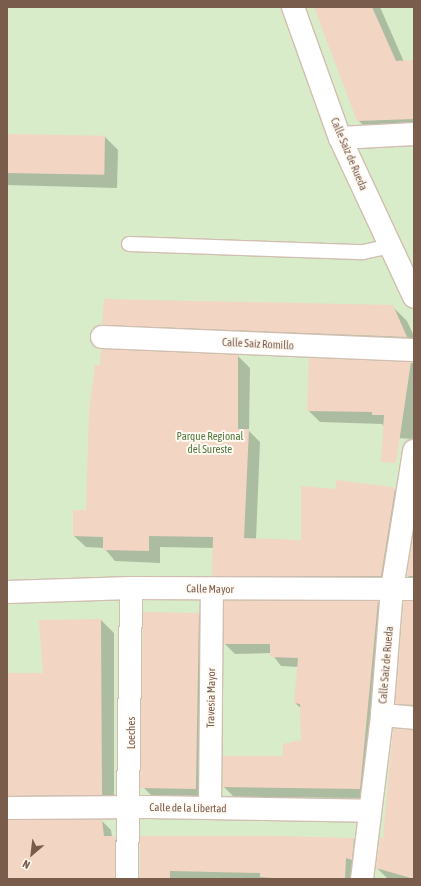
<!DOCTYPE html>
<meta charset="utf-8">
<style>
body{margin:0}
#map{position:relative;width:421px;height:886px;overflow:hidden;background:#fdf6ec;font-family:"Asap Condensed",sans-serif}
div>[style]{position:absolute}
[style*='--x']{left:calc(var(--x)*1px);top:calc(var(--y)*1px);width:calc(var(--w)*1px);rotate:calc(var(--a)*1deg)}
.green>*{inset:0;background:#d8ecc9;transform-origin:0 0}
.shadow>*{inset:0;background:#0003}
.building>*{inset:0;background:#f3d5c3;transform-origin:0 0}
.roads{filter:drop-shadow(1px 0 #d1beb0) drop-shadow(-1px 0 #d1beb0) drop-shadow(0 1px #d1beb0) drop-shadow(0 -1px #d1beb0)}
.lane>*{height:14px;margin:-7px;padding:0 7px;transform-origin:7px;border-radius:7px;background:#fff}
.street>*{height:22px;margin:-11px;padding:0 11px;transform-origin:11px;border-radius:11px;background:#fff}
span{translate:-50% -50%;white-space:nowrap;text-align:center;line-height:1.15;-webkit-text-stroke:4px #fffaf3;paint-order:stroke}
.street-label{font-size:11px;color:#7a5c4d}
.park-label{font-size:11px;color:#537a41}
.frame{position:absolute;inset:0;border:8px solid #7a5c4d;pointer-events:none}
.north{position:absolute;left:12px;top:834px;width:40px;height:40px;-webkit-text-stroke:3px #fffaf3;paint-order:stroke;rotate:208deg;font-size:11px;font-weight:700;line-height:16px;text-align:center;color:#7a5c4d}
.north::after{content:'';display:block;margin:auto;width:14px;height:18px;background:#7a5c4d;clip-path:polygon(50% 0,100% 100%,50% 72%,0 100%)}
</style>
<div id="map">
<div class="green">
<div style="left:7px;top:7px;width:407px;height:872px"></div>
</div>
<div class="shadow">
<div style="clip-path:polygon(315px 7px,380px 7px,404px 62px,414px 61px,414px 134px,373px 135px,358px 120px)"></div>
<div style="clip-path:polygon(7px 135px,105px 137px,118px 150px,117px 188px,7px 185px)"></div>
<div style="clip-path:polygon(392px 306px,407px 321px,414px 336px,414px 351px,118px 339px,103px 324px)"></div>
<div style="clip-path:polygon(238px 356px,250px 368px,249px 431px,260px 442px,256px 540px,302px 541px,337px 490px,395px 489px,407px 501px,393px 588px,225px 587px,213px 575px,214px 548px,160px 547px,160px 563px,115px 561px,104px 548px,86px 547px,74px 536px,87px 511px)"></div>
<div style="clip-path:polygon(310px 359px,414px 363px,414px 439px,396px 438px,382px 424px,320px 422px,308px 410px)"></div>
<div style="clip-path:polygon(414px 537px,414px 582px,408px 576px)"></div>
<div style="clip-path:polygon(225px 602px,378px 602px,388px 612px,370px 798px,234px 797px,224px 787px,284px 757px,302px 741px,302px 709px,295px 703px,298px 667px,281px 666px,271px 653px,235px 654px,225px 644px)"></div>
<div style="clip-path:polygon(414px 602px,414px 716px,409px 715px,396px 703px)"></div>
<div style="clip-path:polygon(144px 613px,199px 614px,209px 625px,208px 800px,155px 799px,144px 788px)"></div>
<div style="clip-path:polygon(101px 620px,114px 633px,114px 807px,7px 812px,7px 674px,44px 674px)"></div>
<div style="clip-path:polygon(414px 730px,414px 879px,388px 879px,377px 868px)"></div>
<div style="clip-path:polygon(102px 821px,111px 830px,112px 837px,124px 847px,125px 879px,7px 879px,7px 833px)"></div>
<div style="clip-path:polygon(141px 837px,354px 839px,363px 848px,355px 879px,140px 879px)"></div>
</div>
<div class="building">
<div style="clip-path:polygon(314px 7px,372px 7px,396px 61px,414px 60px,414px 119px,357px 121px)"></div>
<div style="left:7px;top:134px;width:98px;height:39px;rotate:1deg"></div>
<div style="clip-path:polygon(104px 299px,393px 305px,407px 337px,102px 325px)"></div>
<div style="clip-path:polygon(101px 349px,238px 355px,238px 429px,249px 429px,244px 538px,301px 540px,301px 486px,336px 489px,336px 480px,392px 487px,395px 489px,381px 576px,212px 576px,213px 537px,149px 536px,149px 551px,103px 550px,103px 537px,73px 536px,73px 510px,86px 510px,89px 412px,95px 365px,100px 365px)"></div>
<div style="clip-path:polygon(309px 358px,411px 362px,396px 463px,381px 462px,384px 415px,372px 415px,372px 412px,307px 411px)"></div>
<div style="clip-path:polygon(414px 530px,414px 576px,407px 576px)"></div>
<div style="clip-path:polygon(224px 601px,378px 601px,360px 789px,223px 787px,223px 756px,283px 756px,283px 744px,301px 740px,300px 704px,294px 703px,298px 658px,270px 657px,270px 644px,224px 644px)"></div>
<div style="clip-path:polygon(404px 601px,414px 601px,414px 705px,395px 704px)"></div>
<div style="left:143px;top:612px;width:56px;height:176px;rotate:1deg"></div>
<div style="clip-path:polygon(101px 619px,102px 795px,7px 796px,7px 673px,43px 673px,39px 620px)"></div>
<div style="clip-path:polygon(393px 729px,414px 730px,414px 879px,376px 868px,380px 838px,383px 838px)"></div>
<div style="clip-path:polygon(7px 820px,102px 820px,104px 836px,115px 836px,115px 879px,7px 879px)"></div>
<div style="clip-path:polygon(140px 836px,276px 836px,354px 838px,352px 860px,346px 858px,345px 879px,285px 879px,260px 877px,260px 873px,170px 871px,170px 879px,140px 879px)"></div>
</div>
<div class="roads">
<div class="lane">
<div style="--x:129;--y:244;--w:234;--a:2"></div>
<div style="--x:363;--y:252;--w:29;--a:-12"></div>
</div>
<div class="street">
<div style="--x:293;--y:7;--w:139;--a:70.3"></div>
<div style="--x:340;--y:138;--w:175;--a:65"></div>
<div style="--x:340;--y:138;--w:74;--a:-3.1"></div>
<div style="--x:102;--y:337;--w:312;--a:2.4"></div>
<div style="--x:7;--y:592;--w:124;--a:-1.8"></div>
<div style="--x:131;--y:588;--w:283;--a:0.2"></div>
<div style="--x:382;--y:715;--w:32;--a:5"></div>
<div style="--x:7;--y:808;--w:142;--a:-0.4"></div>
<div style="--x:149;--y:807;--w:220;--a:1"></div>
<div style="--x:210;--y:808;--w:219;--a:-89.5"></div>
<div style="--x:127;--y:879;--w:291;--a:-89.2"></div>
<div style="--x:362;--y:879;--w:165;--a:-83"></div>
<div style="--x:382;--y:715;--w:126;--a:-85.5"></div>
<div style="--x:392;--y:589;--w:140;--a:-80.9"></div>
</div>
</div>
<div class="street-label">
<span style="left:349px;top:154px;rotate:67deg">Calle Saiz de Rueda</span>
<span style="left:258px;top:344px;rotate:3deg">Calle Saiz Romillo</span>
<span style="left:210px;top:589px;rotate:1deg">Calle Mayor</span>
<span style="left:386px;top:665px;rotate:-85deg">Calle Saiz de Rueda</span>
<span style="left:211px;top:698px;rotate:-89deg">Travesía Mayor</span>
<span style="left:131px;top:733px;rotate:-90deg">Loeches</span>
<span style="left:188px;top:808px;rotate:1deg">Calle de la Libertad</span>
</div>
<div class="park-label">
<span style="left:210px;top:443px">Parque Regional<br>del Sureste</span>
</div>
<div class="frame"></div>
<div class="north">N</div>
</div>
